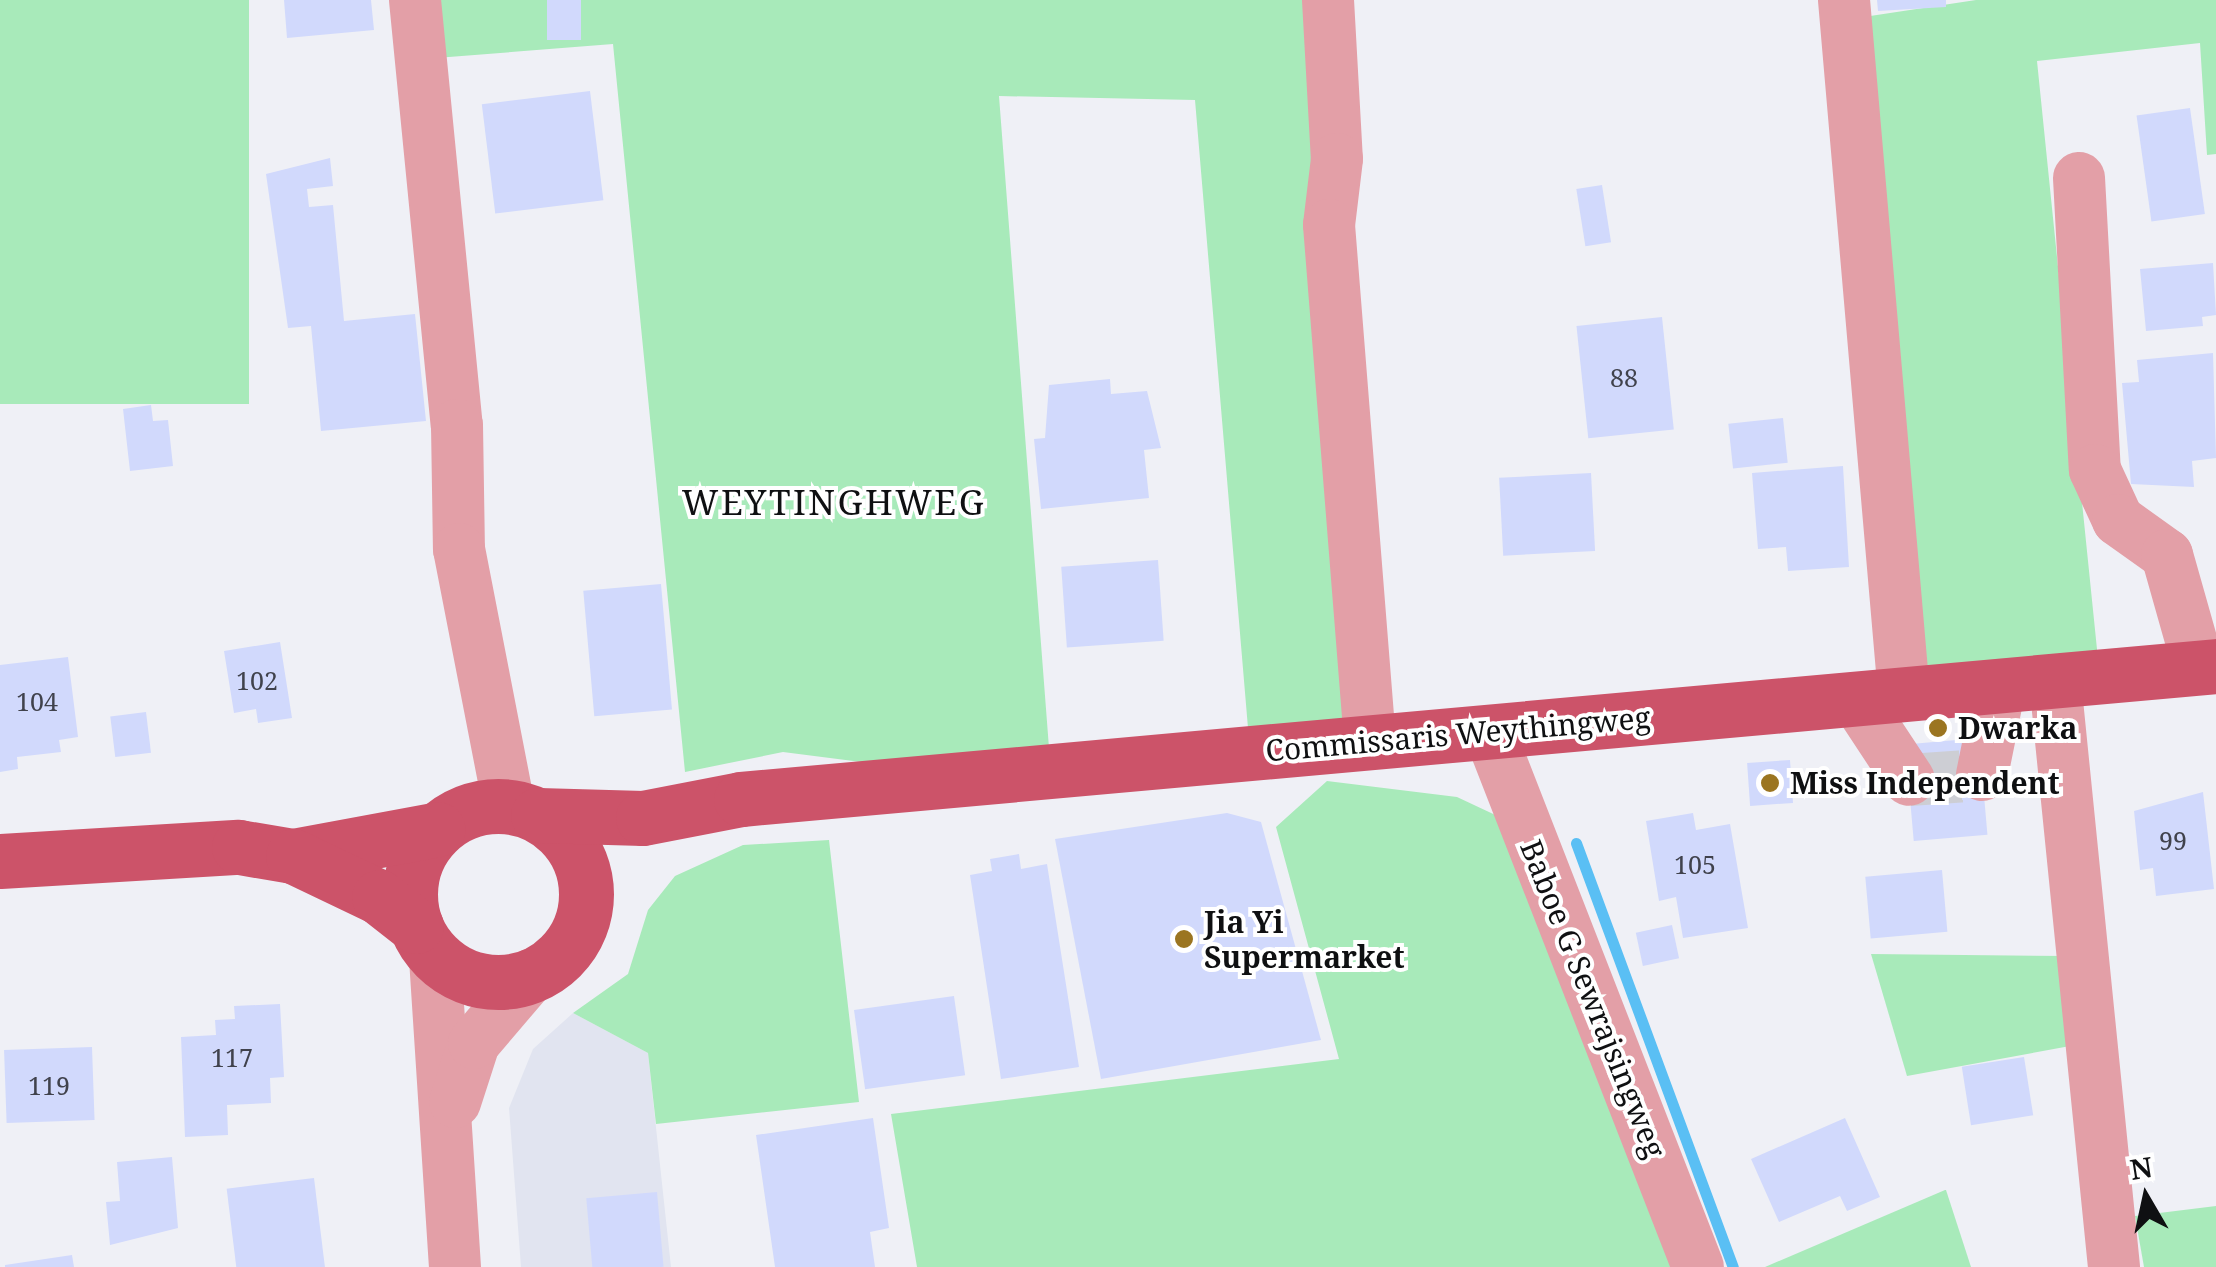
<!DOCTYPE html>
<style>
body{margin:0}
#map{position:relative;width:2216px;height:1267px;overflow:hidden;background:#eff0f6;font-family:"Noto Serif",serif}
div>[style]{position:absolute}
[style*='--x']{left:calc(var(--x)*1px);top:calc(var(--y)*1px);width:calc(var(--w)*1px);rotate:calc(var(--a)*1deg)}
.built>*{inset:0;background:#e1e4f0}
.green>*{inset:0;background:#a8eaba;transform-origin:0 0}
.stream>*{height:11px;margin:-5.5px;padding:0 5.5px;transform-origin:5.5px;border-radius:5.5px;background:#5abff4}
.building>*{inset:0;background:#d1d9fc;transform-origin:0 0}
.minor-tunnel>*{height:52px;margin-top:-26px;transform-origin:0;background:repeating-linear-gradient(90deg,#cdced4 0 52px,transparent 0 78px)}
.minor>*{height:52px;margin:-26px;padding:0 26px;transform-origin:26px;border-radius:26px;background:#e39fa7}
.major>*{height:55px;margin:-27.5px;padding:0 27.5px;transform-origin:27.5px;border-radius:27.5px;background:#cc5369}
.major>.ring{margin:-27.5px;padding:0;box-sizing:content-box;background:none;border:55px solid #cc5369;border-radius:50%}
.dots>*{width:28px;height:28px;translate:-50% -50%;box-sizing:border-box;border:5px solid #fff;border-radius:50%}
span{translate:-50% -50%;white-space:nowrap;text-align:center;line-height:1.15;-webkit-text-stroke:8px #fff;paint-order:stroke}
.number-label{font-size:25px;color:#40424c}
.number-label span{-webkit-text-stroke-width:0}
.poi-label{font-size:30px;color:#0f1012;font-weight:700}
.left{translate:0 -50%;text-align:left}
.street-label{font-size:30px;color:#0f1012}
.quarter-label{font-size:35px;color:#0f1012;letter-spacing:2.5px}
.north{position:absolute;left:2096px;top:1147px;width:100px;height:100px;-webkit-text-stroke:8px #fff;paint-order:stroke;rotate:351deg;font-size:28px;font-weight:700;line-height:40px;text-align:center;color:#0f1012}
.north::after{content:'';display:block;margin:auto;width:35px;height:45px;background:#0f1012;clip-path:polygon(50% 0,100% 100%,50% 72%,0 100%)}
</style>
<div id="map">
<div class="built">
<div style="clip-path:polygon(573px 1013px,648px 1053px,671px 1267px,521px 1267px,509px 1108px,533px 1049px)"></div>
</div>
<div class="green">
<div style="left:0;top:0;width:249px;height:404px"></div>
<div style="clip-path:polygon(431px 0,1314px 0,1381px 716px,1248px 728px,1195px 100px,999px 96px,1049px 748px,869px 763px,783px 752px,685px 772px,613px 44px,436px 58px)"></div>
<div style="clip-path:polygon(1976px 0,2216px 0,2216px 154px,2207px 155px,2200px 43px,2037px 61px,2098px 659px,1917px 676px,1857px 18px)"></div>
<div style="clip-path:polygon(1327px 781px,1457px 797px,1506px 820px,1681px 1267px,917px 1267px,891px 1114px,1339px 1059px,1276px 827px)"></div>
<div style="clip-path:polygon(829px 840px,859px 1102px,656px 1124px,648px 1053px,573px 1013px,628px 974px,648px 910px,675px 876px,743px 845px)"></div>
<div style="clip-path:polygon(1871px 954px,2068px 956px,2081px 1044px,1907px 1076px)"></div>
<div style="clip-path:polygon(1946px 1190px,1971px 1267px,1765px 1267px,1945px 1190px)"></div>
<div style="clip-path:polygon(2216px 1206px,2216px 1267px,2144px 1267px,2135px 1216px)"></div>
</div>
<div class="stream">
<div style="--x:1576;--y:843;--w:452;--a:69.7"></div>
</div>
<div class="building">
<div style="clip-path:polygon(284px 0,371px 0,374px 30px,287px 38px)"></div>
<div style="left:547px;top:0;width:34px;height:40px"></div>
<div style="clip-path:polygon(1877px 0,1946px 0,1946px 7px,1878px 11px)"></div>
<div style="left:590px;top:91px;width:110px;height:109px;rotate:83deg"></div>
<div style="left:2190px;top:108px;width:107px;height:54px;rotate:82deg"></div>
<div style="clip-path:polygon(330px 158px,333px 186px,307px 189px,309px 207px,333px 205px,344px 321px,415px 314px,426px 421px,321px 431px,311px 326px,288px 328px,266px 174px)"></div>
<div style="left:1602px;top:185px;width:58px;height:26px;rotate:81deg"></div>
<div style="clip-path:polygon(2213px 263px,2216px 315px,2202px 317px,2203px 326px,2146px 331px,2140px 269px)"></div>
<div style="left:1662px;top:317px;width:113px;height:86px;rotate:84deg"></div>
<div style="clip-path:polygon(2213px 353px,2216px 458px,2192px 461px,2194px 487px,2131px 484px,2122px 383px,2139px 382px,2137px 360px)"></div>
<div style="clip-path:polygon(1110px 379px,1111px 394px,1147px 391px,1161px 448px,1144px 450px,1149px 498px,1041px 509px,1034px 439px,1045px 438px,1049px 385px)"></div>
<div style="clip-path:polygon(151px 405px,153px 421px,168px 420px,173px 466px,130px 471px,123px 409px)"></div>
<div style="left:1783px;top:418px;width:45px;height:55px;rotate:84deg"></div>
<div style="clip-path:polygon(1843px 466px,1849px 567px,1788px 571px,1786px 547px,1758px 549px,1752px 473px)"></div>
<div style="left:1591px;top:473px;width:78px;height:92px;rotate:87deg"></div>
<div style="left:1158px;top:560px;width:81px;height:97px;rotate:86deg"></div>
<div style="left:661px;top:584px;width:126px;height:78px;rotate:85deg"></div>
<div style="clip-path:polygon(280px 642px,292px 718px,258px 723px,256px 709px,234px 713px,224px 651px)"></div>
<div style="clip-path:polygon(68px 657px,78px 737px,59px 740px,61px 752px,17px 757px,18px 769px,0 772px,0 665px)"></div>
<div style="left:146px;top:712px;width:41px;height:36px;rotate:83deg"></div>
<div style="left:1979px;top:738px;width:97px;height:74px;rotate:85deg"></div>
<div style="left:1790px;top:760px;width:43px;height:43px;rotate:86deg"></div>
<div style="clip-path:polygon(2203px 792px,2214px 889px,2156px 896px,2153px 868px,2140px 870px,2134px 811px)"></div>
<div style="clip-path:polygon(1227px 813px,1261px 822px,1321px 1040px,1101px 1079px,1055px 839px)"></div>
<div style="clip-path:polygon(1693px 813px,1696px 830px,1730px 824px,1748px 928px,1683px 938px,1676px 897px,1659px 901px,1646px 821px)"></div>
<div style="clip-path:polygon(1019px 854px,1021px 869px,1047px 864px,1079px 1067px,1001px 1079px,970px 875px,992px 871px,990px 859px)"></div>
<div style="left:1942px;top:870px;width:62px;height:77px;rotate:85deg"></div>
<div style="left:1672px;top:925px;width:34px;height:37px;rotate:78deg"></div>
<div style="left:954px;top:996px;width:80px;height:101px;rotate:82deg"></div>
<div style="clip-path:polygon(280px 1004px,284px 1077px,270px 1078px,271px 1103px,227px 1105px,228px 1135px,185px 1137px,181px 1037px,216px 1035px,215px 1020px,235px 1019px,234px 1006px)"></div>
<div style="left:92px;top:1047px;width:73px;height:88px;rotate:88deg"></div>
<div style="left:2024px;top:1057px;width:59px;height:63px;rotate:81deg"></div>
<div style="clip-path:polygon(873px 1118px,889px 1228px,870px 1232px,875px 1267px,775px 1267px,756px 1135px)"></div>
<div style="clip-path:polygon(1845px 1118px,1880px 1197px,1847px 1211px,1840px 1196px,1779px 1222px,1751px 1159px)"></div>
<div style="clip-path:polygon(172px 1157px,178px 1228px,110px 1245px,106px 1202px,120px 1201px,117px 1162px)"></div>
<div style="left:314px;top:1178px;width:90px;height:88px;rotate:83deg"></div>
<div style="left:657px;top:1192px;width:75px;height:71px;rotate:85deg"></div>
<div style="clip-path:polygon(72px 1255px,74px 1267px,5px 1267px,5px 1265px)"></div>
</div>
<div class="minor-tunnel">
<div style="--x:1909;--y:780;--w:73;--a:-3.9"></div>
</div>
<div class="minor">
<div style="--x:415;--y:0;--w:427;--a:84.4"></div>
<div style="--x:457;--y:425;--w:124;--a:89.1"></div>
<div style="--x:459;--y:549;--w:263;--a:79"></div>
<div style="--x:1328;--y:0;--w:159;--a:86.8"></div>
<div style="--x:1337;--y:159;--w:66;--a:96.9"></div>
<div style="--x:1329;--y:225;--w:518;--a:85.46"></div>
<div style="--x:1844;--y:0;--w:697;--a:85.06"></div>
<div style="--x:2079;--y:178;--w:292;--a:86.9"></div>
<div style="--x:2095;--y:470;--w:55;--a:65.3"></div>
<div style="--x:2118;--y:520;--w:60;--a:35.5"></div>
<div style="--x:2167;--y:555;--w:117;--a:74.2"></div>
<div style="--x:2055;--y:681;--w:589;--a:84.25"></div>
<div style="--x:1855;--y:698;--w:98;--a:56.6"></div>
<div style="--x:1489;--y:731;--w:575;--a:68.7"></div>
<div style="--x:1982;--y:775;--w:91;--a:-78.6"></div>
<div style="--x:435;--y:958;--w:310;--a:86.3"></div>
<div style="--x:455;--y:1102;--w:62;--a:-72.1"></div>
<div style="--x:474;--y:1043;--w:91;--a:-49.5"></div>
</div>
<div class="major">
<div class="ring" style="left:410px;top:806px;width:121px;height:121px"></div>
<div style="--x:538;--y:815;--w:105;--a:1.6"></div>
<div style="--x:643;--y:818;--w:100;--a:-11"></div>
<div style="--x:741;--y:799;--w:1481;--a:-5.15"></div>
<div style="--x:293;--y:856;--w:147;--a:-10.5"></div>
<div style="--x:0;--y:861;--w:239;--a:-3.4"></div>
<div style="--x:239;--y:847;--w:55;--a:9.5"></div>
<div style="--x:293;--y:856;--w:95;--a:25.5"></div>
<div style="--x:379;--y:897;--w:47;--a:38.1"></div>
</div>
<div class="dots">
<div style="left:1938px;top:728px;background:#9b7521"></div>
<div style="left:1770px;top:783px;background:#9b7521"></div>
<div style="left:1184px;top:939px;background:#9b7521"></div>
</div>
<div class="number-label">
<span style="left:1624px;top:377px">88</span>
<span style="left:257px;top:680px">102</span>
<span style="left:37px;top:701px">104</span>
<span style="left:2173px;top:840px">99</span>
<span style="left:1695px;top:864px">105</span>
<span style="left:232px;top:1057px">117</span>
<span style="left:49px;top:1085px">119</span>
</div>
<div class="poi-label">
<span class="left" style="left:1958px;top:728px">Dwarka</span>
<span class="left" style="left:1790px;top:783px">Miss Independent</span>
<span class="left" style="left:1204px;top:939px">Jia Yi<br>Supermarket</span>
</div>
<div class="street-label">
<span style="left:1458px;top:734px;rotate:-5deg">Commissaris Weythingweg</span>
<span style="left:1593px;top:999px;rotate:68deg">Baboe G Sewrajsingweg</span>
</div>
<div class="quarter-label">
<span style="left:834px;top:502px">WEYTINGHWEG</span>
</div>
<div class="north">N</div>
</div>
